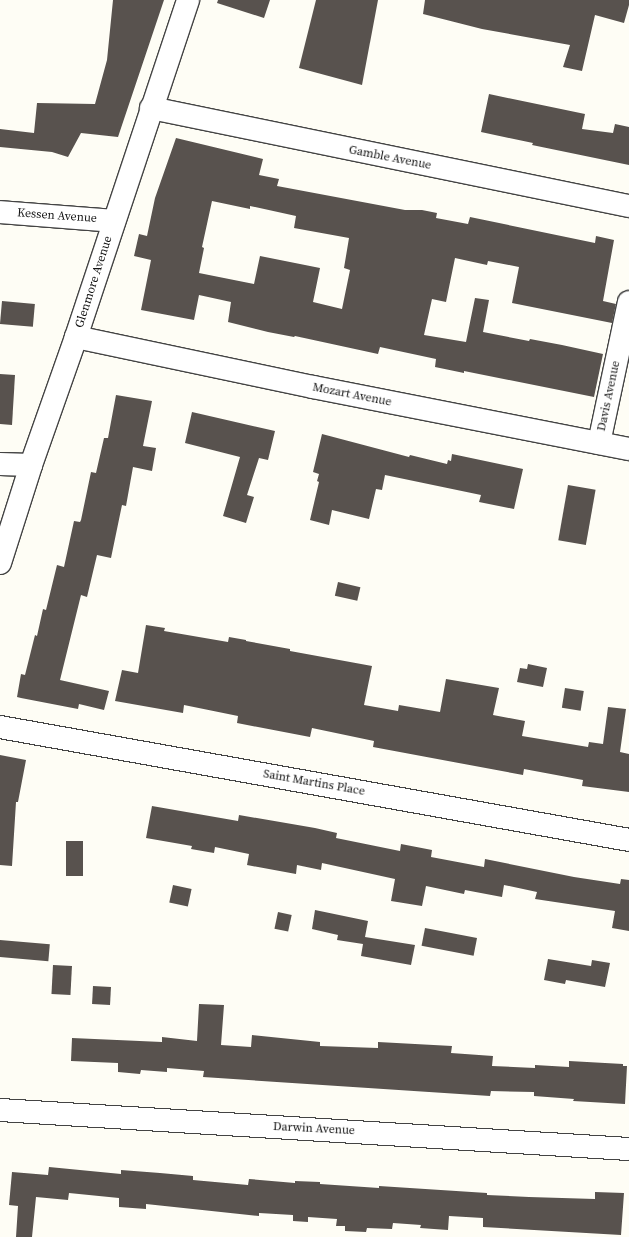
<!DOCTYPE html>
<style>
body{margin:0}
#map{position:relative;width:629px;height:1237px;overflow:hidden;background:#fefdf5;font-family:"Source Serif 4",serif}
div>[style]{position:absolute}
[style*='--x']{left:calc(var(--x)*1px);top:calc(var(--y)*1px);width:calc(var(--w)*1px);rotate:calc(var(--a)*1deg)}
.building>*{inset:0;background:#58524e;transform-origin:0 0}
.roads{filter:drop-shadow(1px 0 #444) drop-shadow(-1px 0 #444) drop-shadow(0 1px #444) drop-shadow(0 -1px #444)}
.minor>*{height:22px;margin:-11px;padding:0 11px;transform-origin:11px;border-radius:11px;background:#fff}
span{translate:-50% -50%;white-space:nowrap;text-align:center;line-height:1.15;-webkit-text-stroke:4px #fff;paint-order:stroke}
.street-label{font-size:12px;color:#111}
</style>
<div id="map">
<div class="building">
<div style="clip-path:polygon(113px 0,164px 0,118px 137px,81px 133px,68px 157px,52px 152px,0 147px,0 129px,34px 133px,37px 103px,95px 104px,107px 60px)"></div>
<div style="clip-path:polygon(218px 0,270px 0,264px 18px,217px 3px)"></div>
<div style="clip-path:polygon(316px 0,378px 0,362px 85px,299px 68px)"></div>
<div style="clip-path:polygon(425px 0,629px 0,629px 5px,624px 23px,595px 15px,582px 71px,563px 67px,570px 45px,482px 29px,423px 14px)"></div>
<div style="clip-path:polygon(489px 94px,585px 114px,582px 129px,613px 133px,615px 124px,629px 127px,629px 165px,532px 145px,533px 143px,481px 132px)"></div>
<div style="clip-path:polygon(evenodd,176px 138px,263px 159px,259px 175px,279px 179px,277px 186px,405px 210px,422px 210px,437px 213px,436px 218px,468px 224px,470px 217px,595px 243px,596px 236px,614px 240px,603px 301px,616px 304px,612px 323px,512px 303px,519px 267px,488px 261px,487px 265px,455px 258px,446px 302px,432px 299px,424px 335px,466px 342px,475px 298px,489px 300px,483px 332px,529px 341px,530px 339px,562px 345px,603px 354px,594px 397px,464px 371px,464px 373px,435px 367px,436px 359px,380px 347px,378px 354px,295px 336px,294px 337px,268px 332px,228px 322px,231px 302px,199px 295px,194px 320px,141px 310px,151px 260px,134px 256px,139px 234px,147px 236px,155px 198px,176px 138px,212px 201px,250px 209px,250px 206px,296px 216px,294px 228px,349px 238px,344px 268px,350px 270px,342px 309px,313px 302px,320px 268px,260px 256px,254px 284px,199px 273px,204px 248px,202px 247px,212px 201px)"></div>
<div style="left:2px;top:301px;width:33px;height:23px;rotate:5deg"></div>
<div style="clip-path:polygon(0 374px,15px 375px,12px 425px,0 424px)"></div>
<div style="clip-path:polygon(116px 395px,152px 401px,143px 446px,156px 448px,152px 471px,133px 467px,126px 506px,122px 505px,111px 558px,97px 555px,87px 597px,81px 595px,60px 680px,109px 691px,104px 710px,79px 704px,78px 709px,21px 698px,17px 697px,21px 674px,25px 675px,35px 635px,37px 636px,43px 609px,46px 610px,57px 565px,64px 567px,74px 521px,80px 522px,81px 520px,91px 472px,96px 473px,104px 438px,108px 438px)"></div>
<div style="clip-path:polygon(192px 412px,275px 431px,268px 460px,259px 458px,247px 495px,254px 497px,246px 523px,223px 516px,240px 457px,185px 443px)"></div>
<div style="clip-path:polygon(322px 434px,409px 457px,410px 455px,447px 464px,448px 460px,451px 461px,452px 454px,523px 469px,514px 509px,479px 502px,481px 495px,385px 475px,382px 490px,376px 489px,369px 519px,332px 510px,329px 525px,310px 520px,319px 482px,317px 481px,319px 474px,313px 472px)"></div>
<div style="left:568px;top:485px;width:28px;height:56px;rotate:10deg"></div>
<div style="left:338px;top:582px;width:23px;height:14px;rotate:13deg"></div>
<div style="clip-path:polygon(146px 625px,165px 628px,164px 631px,228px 642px,229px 637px,246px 640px,246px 641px,290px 649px,290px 651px,372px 666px,364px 705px,398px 711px,399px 705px,440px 712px,446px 679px,499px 688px,493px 715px,525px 721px,522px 736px,588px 747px,589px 742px,603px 744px,608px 707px,626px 709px,620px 752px,629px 754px,629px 792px,582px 786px,583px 780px,524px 769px,523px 775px,373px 747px,374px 741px,312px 728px,310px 737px,237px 723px,238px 716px,184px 705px,183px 713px,115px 701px,122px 670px,138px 673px)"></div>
<div style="clip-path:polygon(528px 664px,547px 668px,543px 687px,517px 682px,520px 668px,527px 669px)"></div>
<div style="left:565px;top:688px;width:19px;height:20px;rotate:9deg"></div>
<div style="clip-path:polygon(0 755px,26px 760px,18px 802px,16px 802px,12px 866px,0 865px)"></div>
<div style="clip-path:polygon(152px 806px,238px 821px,239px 815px,315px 828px,337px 833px,336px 838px,400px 851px,401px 844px,432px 850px,431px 857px,484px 867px,485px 859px,574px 877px,620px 884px,621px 879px,629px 880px,629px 931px,612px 928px,615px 911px,535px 899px,537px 892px,504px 885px,502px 897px,465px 890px,464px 894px,426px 886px,422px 906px,391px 901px,395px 879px,322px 863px,321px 870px,297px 865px,296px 874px,247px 865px,249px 854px,215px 847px,214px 853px,191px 849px,192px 846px,146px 838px)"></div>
<div style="left:66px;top:841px;width:17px;height:35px"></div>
<div style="left:173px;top:885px;width:19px;height:18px;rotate:12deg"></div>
<div style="clip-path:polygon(315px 910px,368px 921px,365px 937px,415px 945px,411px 965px,361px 956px,363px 944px,337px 940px,338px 935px,312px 929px)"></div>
<div style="left:278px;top:912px;width:14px;height:17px;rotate:12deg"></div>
<div style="left:425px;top:928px;width:53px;height:18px;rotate:11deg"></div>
<div style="left:0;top:940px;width:50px;height:17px;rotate:5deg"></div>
<div style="clip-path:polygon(548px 959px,591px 966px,592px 960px,610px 963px,605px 987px,566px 980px,565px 984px,544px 980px)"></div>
<div style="left:53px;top:965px;width:19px;height:29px;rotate:3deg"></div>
<div style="left:93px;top:986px;width:18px;height:18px;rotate:3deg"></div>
<div style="clip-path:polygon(199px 1004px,224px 1005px,221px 1045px,251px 1047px,252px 1035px,320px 1042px,320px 1046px,378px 1048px,378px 1042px,452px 1046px,451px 1053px,493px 1056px,492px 1066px,535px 1068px,535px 1065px,569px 1067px,569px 1061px,623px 1064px,623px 1066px,627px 1066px,625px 1104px,573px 1101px,574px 1099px,534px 1096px,534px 1092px,491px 1091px,490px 1096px,203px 1077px,204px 1071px,167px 1068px,167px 1072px,141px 1070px,140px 1074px,118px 1072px,118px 1063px,71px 1061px,72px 1038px,162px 1042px,162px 1037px,197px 1041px)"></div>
<div style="clip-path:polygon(49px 1167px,121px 1174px,121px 1170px,160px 1173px,193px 1176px,193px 1180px,248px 1185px,249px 1179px,295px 1183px,295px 1181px,320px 1182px,320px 1184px,379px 1188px,379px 1186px,487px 1193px,487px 1195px,529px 1197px,595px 1199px,595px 1192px,624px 1193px,621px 1235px,483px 1227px,483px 1218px,449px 1216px,448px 1230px,420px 1228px,421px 1225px,393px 1223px,392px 1229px,367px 1228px,366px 1232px,345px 1231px,345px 1226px,336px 1226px,337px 1219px,308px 1217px,308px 1222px,293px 1221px,293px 1215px,259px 1213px,259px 1216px,146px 1204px,146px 1209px,119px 1207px,119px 1198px,69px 1193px,68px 1200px,36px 1197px,32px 1237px,16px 1237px,18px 1206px,9px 1205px,12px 1172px,48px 1175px)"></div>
</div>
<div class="roads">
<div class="minor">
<div style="--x:151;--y:108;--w:488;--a:11.6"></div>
<div style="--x:0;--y:212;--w:114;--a:4.5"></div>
<div style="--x:76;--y:337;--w:242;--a:11.9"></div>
<div style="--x:313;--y:387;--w:322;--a:11.1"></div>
<div style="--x:599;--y:443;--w:144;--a:-78"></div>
<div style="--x:0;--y:464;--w:31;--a:2"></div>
<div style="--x:0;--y:563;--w:103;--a:-72.4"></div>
<div style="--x:31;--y:465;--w:136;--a:-70.6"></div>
<div style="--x:76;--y:337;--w:355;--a:-71.6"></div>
<div style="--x:0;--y:727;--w:639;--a:10.18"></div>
<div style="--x:0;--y:1110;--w:630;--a:3.55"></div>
</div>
</div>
<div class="street-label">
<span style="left:390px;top:158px;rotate:11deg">Gamble Avenue</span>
<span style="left:57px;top:216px;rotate:4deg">Kessen Avenue</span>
<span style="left:94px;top:282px;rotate:-72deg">Glenmore Avenue</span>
<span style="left:352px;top:395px;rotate:11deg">Mozart Avenue</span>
<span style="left:609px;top:396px;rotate:-78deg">Davis Avenue</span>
<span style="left:314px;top:783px;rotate:10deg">Saint Martins Place</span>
<span style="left:314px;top:1129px;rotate:3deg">Darwin Avenue</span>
</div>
</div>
